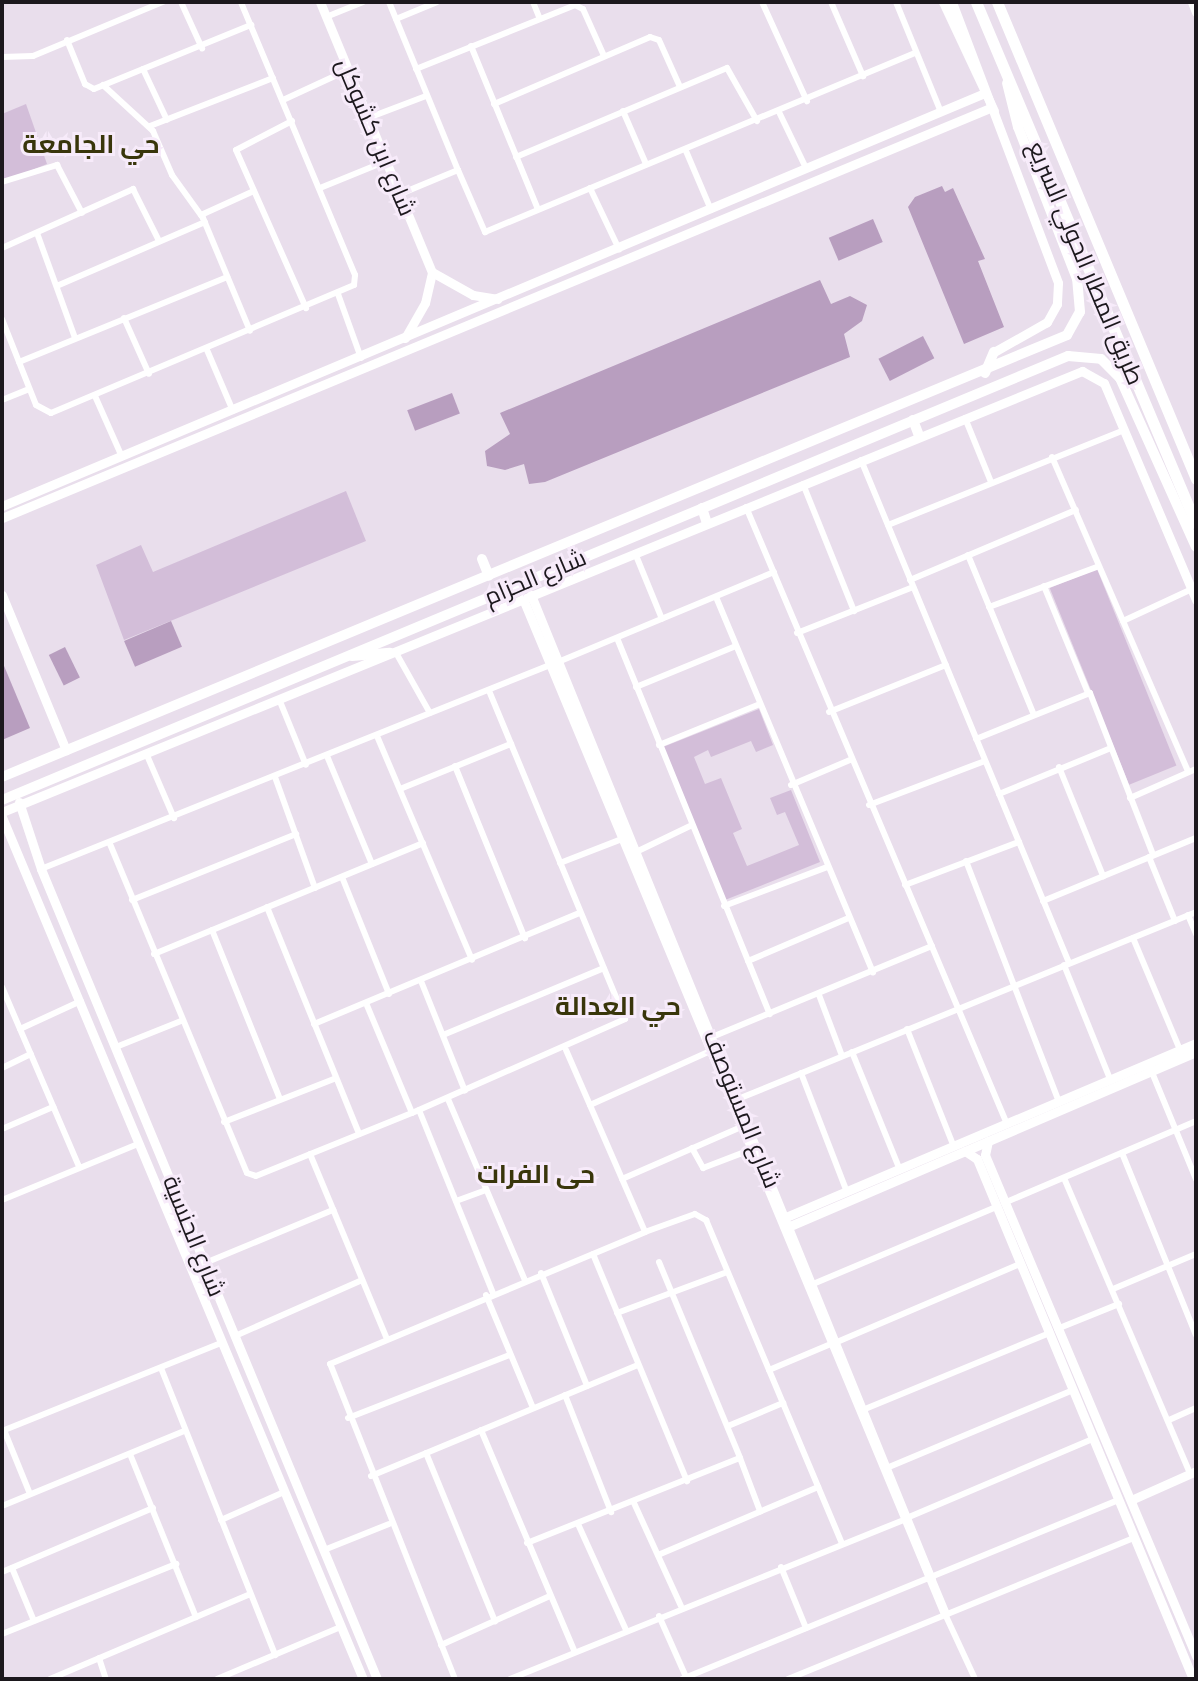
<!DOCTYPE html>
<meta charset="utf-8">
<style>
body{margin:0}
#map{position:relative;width:1198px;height:1681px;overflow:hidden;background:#e9deec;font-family:"Archivo Narrow",Cairo,sans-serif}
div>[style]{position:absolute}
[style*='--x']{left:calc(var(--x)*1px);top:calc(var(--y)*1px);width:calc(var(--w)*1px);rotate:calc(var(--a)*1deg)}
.green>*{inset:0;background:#d3bed9;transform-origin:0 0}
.building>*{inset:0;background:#b89ebf;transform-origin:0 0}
.street>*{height:6px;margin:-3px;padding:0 3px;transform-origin:3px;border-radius:3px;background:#fff}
.secondary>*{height:9px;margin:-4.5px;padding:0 4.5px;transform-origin:4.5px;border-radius:4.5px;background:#fff}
.primary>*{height:10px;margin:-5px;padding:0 5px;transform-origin:5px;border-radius:5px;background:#fff}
.highway>*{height:11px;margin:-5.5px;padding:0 5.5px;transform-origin:5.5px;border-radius:5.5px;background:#fff}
span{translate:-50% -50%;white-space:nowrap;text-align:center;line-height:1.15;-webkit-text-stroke:6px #f7ebfa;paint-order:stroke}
.street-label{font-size:24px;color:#1c181d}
.neighbourhood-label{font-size:26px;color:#39360b;font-weight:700}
.frame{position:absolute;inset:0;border:4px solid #1c181d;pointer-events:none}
</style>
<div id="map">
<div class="green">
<div style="clip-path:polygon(26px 104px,47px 164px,2px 182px,2px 114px)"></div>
<div style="clip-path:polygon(346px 491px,366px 541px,124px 640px,96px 565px,141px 545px,153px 572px)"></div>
<div style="left:1097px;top:569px;width:212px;height:51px;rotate:68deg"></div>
<div style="clip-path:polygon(759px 709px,773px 745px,756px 752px,751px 741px,711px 757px,708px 750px,694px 757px,705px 784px,721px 778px,742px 829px,733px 833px,747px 866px,799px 845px,785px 812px,777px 815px,770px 798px,791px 790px,820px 862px,725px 900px,663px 747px)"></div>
</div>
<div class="building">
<div style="clip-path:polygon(942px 186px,945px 192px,953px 188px,985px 259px,978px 261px,1004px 327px,964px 344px,908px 207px,915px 197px)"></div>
<div style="left:873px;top:219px;width:25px;height:48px;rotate:67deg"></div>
<div style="clip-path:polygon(820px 280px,831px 304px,850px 296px,867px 305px,862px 321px,844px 334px,850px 357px,545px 482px,529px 484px,524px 464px,505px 470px,487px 466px,485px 451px,510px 434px,500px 413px)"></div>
<div style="left:923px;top:336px;width:25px;height:50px;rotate:63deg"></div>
<div style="left:452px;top:393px;width:22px;height:48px;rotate:69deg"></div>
<div style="left:171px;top:621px;width:28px;height:51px;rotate:67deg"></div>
<div style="left:65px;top:647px;width:34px;height:18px;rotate:64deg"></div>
<div style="clip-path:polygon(2px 661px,30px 728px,2px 740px)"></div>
</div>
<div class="street">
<div style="--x:181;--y:2;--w:51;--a:65.5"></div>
<div style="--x:389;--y:2;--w:182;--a:67.7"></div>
<div style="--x:458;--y:170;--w:63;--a:157.5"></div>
<div style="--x:533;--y:2;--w:18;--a:68"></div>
<div style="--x:762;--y:2;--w:109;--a:65.6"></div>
<div style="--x:831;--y:2;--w:81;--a:66.6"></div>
<div style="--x:896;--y:2;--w:119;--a:67.8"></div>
<div style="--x:326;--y:17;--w:40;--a:-22"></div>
<div style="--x:396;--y:19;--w:44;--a:-22.5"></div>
<div style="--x:67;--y:40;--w:48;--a:67.8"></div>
<div style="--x:85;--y:84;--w:10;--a:29"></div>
<div style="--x:94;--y:89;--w:170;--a:-22.2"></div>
<div style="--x:471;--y:46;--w:176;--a:67.7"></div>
<div style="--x:2;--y:57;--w:31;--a:-2"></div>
<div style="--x:33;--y:56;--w:141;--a:-22.6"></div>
<div style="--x:143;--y:69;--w:56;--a:64.8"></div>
<div style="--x:416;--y:69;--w:171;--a:-21.9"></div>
<div style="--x:575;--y:5;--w:9;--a:27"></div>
<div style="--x:583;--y:9;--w:51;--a:65.9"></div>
<div style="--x:103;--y:85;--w:68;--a:42.6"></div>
<div style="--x:153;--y:131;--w:48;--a:66.6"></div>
<div style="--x:172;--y:175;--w:53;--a:54.2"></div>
<div style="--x:203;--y:218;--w:122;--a:67.4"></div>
<div style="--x:283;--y:100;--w:72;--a:-24.8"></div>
<div style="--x:494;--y:104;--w:170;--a:-23.2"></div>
<div style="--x:650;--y:37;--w:9;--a:18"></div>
<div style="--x:659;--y:40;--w:51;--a:65.9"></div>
<div style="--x:623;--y:111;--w:58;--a:66.5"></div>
<div style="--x:779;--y:112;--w:62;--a:64.3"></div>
<div style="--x:368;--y:118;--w:62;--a:-20.8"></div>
<div style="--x:292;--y:121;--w:63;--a:152.6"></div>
<div style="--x:236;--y:150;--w:173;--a:66.1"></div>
<div style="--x:150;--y:126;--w:132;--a:-21.3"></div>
<div style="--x:686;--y:151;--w:64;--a:67"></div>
<div style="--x:516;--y:157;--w:229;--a:-22.9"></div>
<div style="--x:727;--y:68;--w:61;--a:60.5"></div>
<div style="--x:458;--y:170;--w:68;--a:66.5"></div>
<div style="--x:485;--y:232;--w:467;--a:-22.6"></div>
<div style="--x:2;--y:182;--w:58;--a:-17.2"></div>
<div style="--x:57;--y:165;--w:54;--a:62.5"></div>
<div style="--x:320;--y:188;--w:71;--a:-22.2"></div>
<div style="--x:590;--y:188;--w:68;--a:64.6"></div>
<div style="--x:201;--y:215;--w:58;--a:-24.4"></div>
<div style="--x:37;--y:233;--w:112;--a:70.1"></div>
<div style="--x:2;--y:248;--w:144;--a:-24.2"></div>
<div style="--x:133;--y:189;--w:58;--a:63.4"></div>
<div style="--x:59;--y:285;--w:159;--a:-23.3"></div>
<div style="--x:338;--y:294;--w:68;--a:70.2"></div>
<div style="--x:124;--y:318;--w:61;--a:65.9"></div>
<div style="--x:2;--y:319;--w:92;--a:68.4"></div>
<div style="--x:36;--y:405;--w:17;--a:28"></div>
<div style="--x:51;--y:413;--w:329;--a:-22.9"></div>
<div style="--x:354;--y:285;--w:10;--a:-84"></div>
<div style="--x:355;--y:275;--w:296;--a:-112.7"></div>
<div style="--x:207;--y:350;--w:66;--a:66.9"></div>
<div style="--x:19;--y:362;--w:225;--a:-22.2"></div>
<div style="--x:95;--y:396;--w:67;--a:66.1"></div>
<div style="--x:2;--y:400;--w:29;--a:-22"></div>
<div style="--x:965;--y:418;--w:69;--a:67.9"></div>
<div style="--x:1052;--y:457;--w:343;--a:66.6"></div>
<div style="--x:861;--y:460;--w:544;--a:67.53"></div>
<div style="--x:803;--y:484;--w:137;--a:68.1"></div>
<div style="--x:746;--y:507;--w:670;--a:67.07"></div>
<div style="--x:888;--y:525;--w:254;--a:-21.9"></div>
<div style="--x:635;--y:553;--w:71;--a:67.8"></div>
<div style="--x:968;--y:555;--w:173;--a:67.6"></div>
<div style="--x:910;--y:580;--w:180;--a:-22.9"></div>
<div style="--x:1044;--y:586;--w:116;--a:67.6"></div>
<div style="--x:716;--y:597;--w:407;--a:67.3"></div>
<div style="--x:989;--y:607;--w:117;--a:-20.4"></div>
<div style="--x:1123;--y:621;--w:76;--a:-24.9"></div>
<div style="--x:797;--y:633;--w:125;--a:-21.6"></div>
<div style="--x:617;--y:638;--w:406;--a:67.9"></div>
<div style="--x:395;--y:651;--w:71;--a:60.6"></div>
<div style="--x:558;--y:662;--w:234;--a:-22.6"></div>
<div style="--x:636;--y:687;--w:108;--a:-22.3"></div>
<div style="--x:279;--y:699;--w:71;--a:67.8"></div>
<div style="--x:829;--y:712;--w:126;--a:-21.9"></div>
<div style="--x:377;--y:736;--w:243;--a:67"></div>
<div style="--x:976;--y:739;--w:123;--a:-22"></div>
<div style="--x:1090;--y:693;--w:174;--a:68.7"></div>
<div style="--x:659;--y:745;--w:109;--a:-22.1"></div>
<div style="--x:146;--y:753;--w:71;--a:66.7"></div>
<div style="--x:327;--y:756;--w:117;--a:67.4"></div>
<div style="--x:455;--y:766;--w:186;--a:67.9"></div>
<div style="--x:1059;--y:767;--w:118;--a:68"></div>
<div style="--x:275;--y:777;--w:118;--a:70.2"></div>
<div style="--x:791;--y:785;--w:64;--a:-23"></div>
<div style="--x:400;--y:789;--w:120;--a:-22.1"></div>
<div style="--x:999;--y:794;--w:121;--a:-22.3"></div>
<div style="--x:1130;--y:798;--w:72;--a:-23.7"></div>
<div style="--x:869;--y:805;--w:124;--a:-20.8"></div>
<div style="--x:110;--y:844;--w:356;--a:67.4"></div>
<div style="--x:247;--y:1173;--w:9;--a:18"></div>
<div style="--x:256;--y:1176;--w:168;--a:-22"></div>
<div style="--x:412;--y:1113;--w:233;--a:-23.8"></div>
<div style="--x:625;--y:1019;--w:356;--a:-112.5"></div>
<div style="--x:636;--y:852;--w:60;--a:-25.7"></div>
<div style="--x:1149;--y:857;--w:69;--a:67.9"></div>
<div style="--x:966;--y:861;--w:258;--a:68.9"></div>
<div style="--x:560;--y:863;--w:66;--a:-21.2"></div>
<div style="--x:41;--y:869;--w:548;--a:-21.84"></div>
<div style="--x:342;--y:877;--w:126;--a:68.1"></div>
<div style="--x:905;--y:885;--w:122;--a:-20.7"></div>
<div style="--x:132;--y:900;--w:177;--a:-21.9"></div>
<div style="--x:1043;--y:901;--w:165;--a:-22.4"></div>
<div style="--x:724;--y:906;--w:110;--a:-20.7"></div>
<div style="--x:267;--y:907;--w:245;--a:67.9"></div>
<div style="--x:1188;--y:915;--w:21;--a:67"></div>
<div style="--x:212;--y:930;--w:182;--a:68.1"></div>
<div style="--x:1133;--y:938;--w:121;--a:67.2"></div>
<div style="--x:154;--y:954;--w:291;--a:-22.4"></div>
<div style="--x:748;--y:961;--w:110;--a:-23.1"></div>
<div style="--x:1064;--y:965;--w:123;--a:68"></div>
<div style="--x:421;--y:981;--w:118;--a:68.2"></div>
<div style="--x:2;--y:987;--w:196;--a:66.8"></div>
<div style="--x:819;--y:995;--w:65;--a:69.3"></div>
<div style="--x:366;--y:1003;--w:119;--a:67.3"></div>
<div style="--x:314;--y:1024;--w:288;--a:-22.7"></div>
<div style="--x:20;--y:1029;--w:67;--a:-24.7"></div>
<div style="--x:907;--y:1029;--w:127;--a:68.3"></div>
<div style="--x:443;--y:1035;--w:174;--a:-22.6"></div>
<div style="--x:712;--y:1037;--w:238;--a:-22.5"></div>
<div style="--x:116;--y:1047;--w:70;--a:-21.8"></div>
<div style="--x:566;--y:1050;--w:198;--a:66.5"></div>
<div style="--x:852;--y:1052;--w:127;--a:67.9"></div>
<div style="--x:2;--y:1068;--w:32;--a:-26"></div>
<div style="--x:1151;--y:1070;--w:118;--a:67.6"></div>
<div style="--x:801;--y:1073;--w:128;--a:68.9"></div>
<div style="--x:448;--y:1099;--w:197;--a:67"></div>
<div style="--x:738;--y:1099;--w:495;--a:-22.2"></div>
<div style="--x:590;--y:1105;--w:132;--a:-24.2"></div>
<div style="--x:419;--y:1110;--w:197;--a:68"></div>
<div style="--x:224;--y:1122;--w:120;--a:-21.4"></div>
<div style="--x:2;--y:1129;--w:56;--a:-23.3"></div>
<div style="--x:692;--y:1148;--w:23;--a:61"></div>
<div style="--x:703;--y:1168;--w:50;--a:-21"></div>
<div style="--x:1122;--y:1153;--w:196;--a:67.9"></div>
<div style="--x:310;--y:1154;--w:198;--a:67.4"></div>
<div style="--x:1064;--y:1178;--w:321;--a:66.9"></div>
<div style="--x:622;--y:1179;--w:130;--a:-23.6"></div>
<div style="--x:2;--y:1200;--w:147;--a:-22.4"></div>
<div style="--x:456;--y:1201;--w:32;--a:-20"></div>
<div style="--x:1004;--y:1203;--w:209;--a:-23.1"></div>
<div style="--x:593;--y:1254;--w:246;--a:67.5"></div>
<div style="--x:659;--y:1262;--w:212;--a:67.5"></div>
<div style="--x:205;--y:1263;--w:139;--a:-22.5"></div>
<div style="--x:541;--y:1273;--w:122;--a:67.8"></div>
<div style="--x:813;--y:1284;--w:199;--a:-22.8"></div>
<div style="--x:1113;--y:1289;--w:90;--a:-22.9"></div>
<div style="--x:486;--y:1295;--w:122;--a:67.4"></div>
<div style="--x:617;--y:1313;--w:117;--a:-20.4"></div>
<div style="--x:1057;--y:1329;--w:67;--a:-22"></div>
<div style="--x:235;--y:1336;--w:139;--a:-23.8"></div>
<div style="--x:837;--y:1342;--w:199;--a:-23.1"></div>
<div style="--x:161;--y:1368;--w:309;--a:68.3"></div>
<div style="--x:769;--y:1370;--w:67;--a:-22.8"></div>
<div style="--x:565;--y:1395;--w:126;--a:68.5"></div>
<div style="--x:865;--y:1409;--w:199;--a:-22.4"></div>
<div style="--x:348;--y:1418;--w:174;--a:-21.3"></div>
<div style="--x:1169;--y:1420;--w:30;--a:-24"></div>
<div style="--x:728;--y:1426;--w:60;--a:-22.7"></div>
<div style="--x:4;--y:1430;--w:69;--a:67.9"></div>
<div style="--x:481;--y:1430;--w:241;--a:67.1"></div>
<div style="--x:2;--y:1431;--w:236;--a:-21.9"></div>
<div style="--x:426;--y:1453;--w:182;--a:67.7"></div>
<div style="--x:130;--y:1454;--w:176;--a:68"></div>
<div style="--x:889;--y:1467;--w:199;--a:-22.7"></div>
<div style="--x:371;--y:1476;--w:289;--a:-22.6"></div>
<div style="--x:634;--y:1503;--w:113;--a:65.5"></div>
<div style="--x:2;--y:1506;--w:197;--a:-22.4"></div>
<div style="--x:909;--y:1517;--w:200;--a:-23"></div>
<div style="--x:221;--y:1520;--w:69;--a:-24"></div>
<div style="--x:578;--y:1524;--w:116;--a:65.6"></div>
<div style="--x:527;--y:1543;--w:229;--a:-21.8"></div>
<div style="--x:740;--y:1458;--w:57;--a:69.3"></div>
<div style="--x:324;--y:1550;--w:70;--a:-21.8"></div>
<div style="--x:658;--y:1555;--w:174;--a:-23"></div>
<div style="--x:781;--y:1567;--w:66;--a:67.7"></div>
<div style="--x:12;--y:1568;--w:57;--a:67.5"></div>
<div style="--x:2;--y:1572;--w:164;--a:-23"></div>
<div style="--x:945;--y:1614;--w:72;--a:65.2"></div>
<div style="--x:659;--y:1616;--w:67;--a:66.1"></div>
<div style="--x:2;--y:1634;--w:188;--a:-21.9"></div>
<div style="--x:441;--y:1645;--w:120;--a:-24.2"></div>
<div style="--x:99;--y:1658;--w:22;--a:72"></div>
<div style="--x:50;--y:1679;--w:217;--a:-23"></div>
<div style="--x:217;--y:1679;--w:134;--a:-22.8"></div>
<div style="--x:455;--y:1679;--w:339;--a:-111.6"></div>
<div style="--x:330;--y:1364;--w:342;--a:-22.7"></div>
<div style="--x:645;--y:1232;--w:53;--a:-19.8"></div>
<div style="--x:695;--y:1214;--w:13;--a:29"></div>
<div style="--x:706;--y:1220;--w:351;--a:67.2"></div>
<div style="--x:510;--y:1679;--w:424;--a:-22"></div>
<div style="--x:682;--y:1679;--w:472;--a:-22.3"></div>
<div style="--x:788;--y:1679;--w:374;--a:-22.2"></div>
</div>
<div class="secondary">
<div style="--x:320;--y:2;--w:292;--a:67.5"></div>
<div style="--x:943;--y:2;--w:120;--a:64.9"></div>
<div style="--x:952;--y:2;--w:300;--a:69.3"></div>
<div style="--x:1058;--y:283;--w:21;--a:93"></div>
<div style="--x:1057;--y:304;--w:21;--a:119"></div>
<div style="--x:1047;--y:322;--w:61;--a:150.5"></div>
<div style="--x:1192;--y:2;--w:11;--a:68"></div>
<div style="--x:432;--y:272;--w:47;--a:29.3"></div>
<div style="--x:473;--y:295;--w:25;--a:9"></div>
<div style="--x:405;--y:338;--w:40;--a:-60.3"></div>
<div style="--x:425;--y:303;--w:32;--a:-77"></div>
<div style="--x:2;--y:506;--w:1063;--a:-22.8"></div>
<div style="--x:2;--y:518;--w:1070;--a:-22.54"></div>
<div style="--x:2;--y:595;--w:168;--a:67.6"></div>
<div style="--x:531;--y:595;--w:1062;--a:67.88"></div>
<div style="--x:523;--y:599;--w:1099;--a:67.42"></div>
<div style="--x:19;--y:802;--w:71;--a:71.8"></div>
<div style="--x:41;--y:869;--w:877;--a:67.47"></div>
<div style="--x:2;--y:812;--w:1167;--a:-22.21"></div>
<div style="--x:1082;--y:371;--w:25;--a:29"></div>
<div style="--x:1104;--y:383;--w:236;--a:67"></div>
<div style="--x:2;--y:817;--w:935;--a:67.28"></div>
<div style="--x:988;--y:1141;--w:14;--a:102"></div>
<div style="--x:985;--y:1155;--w:544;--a:67.16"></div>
<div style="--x:965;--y:1151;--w:14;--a:34"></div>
<div style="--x:977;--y:1159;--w:563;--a:67.44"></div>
<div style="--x:786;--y:1217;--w:445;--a:-23"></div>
<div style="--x:790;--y:1226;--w:442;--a:-23.2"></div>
<div style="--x:1131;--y:1500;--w:71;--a:-24"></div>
</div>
<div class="primary">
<div style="--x:985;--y:373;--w:23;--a:-67"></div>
<div style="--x:913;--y:420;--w:17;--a:69"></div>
<div style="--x:702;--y:508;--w:16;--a:72"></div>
<div style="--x:482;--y:559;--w:18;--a:68"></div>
<div style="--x:352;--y:656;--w:38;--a:-5"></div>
<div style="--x:2;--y:777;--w:1153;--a:-22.54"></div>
<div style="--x:1067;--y:335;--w:26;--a:-61"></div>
<div style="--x:1080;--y:312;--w:33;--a:-95"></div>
<div style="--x:1077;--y:279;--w:163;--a:-111.2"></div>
<div style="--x:1018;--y:127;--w:45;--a:-104"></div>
<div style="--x:2;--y:800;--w:1155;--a:-22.61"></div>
<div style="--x:1068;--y:356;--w:33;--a:5"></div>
<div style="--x:1101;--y:359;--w:27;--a:45"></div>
<div style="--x:1120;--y:378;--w:185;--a:65.8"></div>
</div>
<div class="highway">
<div style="--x:976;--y:2;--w:566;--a:67.15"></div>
<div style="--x:997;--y:2;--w:517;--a:67.35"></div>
</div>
<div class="street-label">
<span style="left:376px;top:137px;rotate:67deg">شارع ابن كشوكل</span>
<span style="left:1086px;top:263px;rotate:67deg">طريق المطار الحولي السريع</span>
<span style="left:535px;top:577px;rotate:-23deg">شارع الحزام</span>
<span style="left:742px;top:1109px;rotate:68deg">شارع المستوصف</span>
<span style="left:194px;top:1236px;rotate:68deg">شارع الجنسية</span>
</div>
<div class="neighbourhood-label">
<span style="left:91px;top:144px">حي الجامعة</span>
<span style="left:618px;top:1006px">حي العدالة</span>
<span style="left:536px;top:1174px">حی الفرات</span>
</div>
<div class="frame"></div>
</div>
